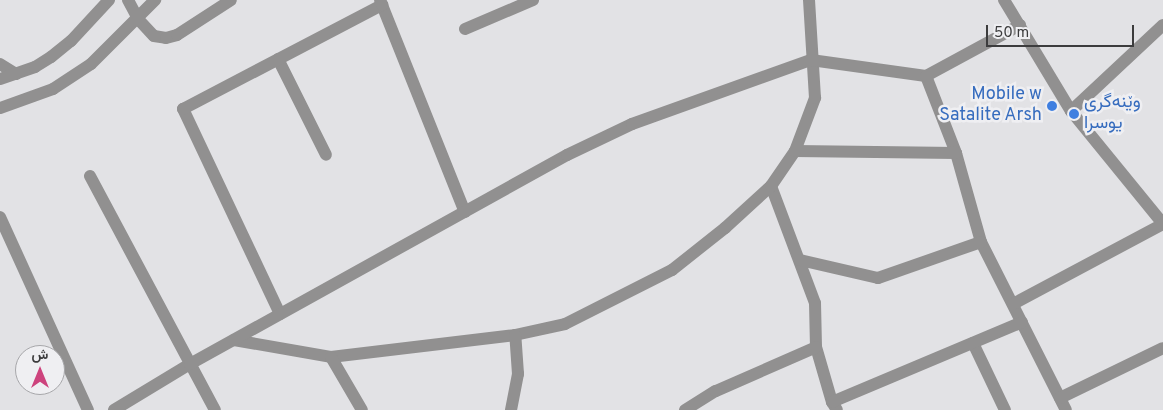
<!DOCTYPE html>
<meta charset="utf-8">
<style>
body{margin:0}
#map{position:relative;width:1163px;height:410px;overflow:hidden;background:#e2e2e5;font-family:Overpass,Vazirmatn,sans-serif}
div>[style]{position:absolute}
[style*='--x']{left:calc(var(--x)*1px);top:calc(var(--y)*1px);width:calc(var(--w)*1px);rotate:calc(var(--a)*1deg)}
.minor>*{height:12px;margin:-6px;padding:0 6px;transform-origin:6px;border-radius:6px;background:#919090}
.dots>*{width:14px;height:14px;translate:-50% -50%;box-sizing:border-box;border:2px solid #efeff2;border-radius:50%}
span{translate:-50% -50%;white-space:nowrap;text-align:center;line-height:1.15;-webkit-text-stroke:5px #efeff2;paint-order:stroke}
.shop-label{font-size:18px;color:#366cbe}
.right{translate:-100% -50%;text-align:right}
.left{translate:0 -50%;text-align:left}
.north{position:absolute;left:15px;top:345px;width:50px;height:50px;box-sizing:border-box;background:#efeff2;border:1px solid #a7a7aa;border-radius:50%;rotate:0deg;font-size:14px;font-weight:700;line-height:20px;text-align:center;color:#3c3c3d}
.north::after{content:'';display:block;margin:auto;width:18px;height:22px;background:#cd437d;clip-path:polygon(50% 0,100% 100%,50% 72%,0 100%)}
.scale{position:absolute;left:986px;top:25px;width:148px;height:22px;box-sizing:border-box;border:2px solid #3c3c3d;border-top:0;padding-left:6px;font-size:15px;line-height:18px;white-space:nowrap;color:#3c3c3d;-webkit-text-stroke:4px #efeff2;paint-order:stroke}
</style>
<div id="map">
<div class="minor">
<div style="--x:128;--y:0;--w:21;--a:62"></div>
<div style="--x:138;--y:19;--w:23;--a:47"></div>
<div style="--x:154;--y:36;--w:12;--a:9"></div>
<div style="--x:166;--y:38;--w:11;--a:-15"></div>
<div style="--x:177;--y:35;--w:64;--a:-32.9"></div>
<div style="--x:1004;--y:0;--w:130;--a:58.9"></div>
<div style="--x:1071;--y:111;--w:146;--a:50.8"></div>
<div style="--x:382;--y:5;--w:223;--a:68.2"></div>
<div style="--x:465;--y:29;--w:74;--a:-23.1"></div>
<div style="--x:278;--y:59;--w:107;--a:63.4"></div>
<div style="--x:0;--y:64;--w:19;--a:32"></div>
<div style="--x:926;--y:76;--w:83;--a:68.7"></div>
<div style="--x:956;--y:153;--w:92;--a:74.3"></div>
<div style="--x:981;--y:242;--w:188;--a:63.2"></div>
<div style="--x:0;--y:79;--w:37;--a:-19"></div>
<div style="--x:35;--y:67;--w:19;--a:-32"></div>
<div style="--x:51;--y:57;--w:26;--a:-39"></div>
<div style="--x:71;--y:41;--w:56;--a:-47.2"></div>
<div style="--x:0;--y:108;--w:56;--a:-19.7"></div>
<div style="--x:53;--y:89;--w:45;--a:-33.3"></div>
<div style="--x:91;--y:64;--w:91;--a:-45"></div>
<div style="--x:1071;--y:111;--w:126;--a:-43.1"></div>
<div style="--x:795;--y:151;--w:161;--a:0.7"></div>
<div style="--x:90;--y:176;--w:265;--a:61.9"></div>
<div style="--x:771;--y:186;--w:125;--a:69.4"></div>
<div style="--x:815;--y:303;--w:44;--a:88.7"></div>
<div style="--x:816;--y:347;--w:57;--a:73.8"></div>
<div style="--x:832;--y:402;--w:9;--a:58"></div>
<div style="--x:0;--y:217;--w:212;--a:65.5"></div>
<div style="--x:800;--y:260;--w:80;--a:13"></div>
<div style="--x:878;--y:278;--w:109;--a:-19.3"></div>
<div style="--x:1013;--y:304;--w:170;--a:-28.1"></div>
<div style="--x:280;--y:314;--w:227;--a:-115.3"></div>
<div style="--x:183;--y:109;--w:225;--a:-27.6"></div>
<div style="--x:382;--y:5;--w:5;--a:-112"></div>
<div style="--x:234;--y:340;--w:98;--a:9.9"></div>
<div style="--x:331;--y:357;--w:185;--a:-6.8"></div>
<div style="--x:515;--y:335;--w:51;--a:-12.4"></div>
<div style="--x:565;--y:324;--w:120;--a:-26.8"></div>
<div style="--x:672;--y:270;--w:68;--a:-38.4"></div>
<div style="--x:725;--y:228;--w:62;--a:-42.4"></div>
<div style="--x:771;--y:186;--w:42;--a:-55.6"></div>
<div style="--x:795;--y:151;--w:57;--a:-69.3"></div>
<div style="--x:815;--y:98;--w:98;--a:-93.5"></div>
<div style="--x:973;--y:343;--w:74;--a:64.5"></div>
<div style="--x:331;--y:357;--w:61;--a:59.7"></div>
<div style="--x:1060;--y:398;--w:114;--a:-25.9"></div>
<div style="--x:832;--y:402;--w:206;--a:-22.8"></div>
<div style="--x:114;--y:410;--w:89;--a:-31.2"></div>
<div style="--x:190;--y:364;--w:431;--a:-29"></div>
<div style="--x:567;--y:155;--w:72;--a:-25.5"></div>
<div style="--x:632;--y:124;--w:190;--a:-19.7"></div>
<div style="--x:811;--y:60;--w:116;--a:7.9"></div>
<div style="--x:926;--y:76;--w:107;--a:-28.5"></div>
<div style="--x:511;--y:410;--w:37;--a:-79"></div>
<div style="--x:518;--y:374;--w:39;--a:-94"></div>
<div style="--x:685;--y:410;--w:36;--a:-32"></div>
<div style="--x:716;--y:391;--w:109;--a:-23.7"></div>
</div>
<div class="dots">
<div style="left:1052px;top:106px;background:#3f7fe0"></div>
<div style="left:1074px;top:114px;background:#3f7fe0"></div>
</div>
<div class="shop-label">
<span class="right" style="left:1042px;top:106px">Mobile w<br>Satalite Arsh</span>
<span class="left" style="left:1084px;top:114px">وێنەگری<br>یوسرا</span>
</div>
<div class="north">ش</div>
<div class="scale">50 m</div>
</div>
